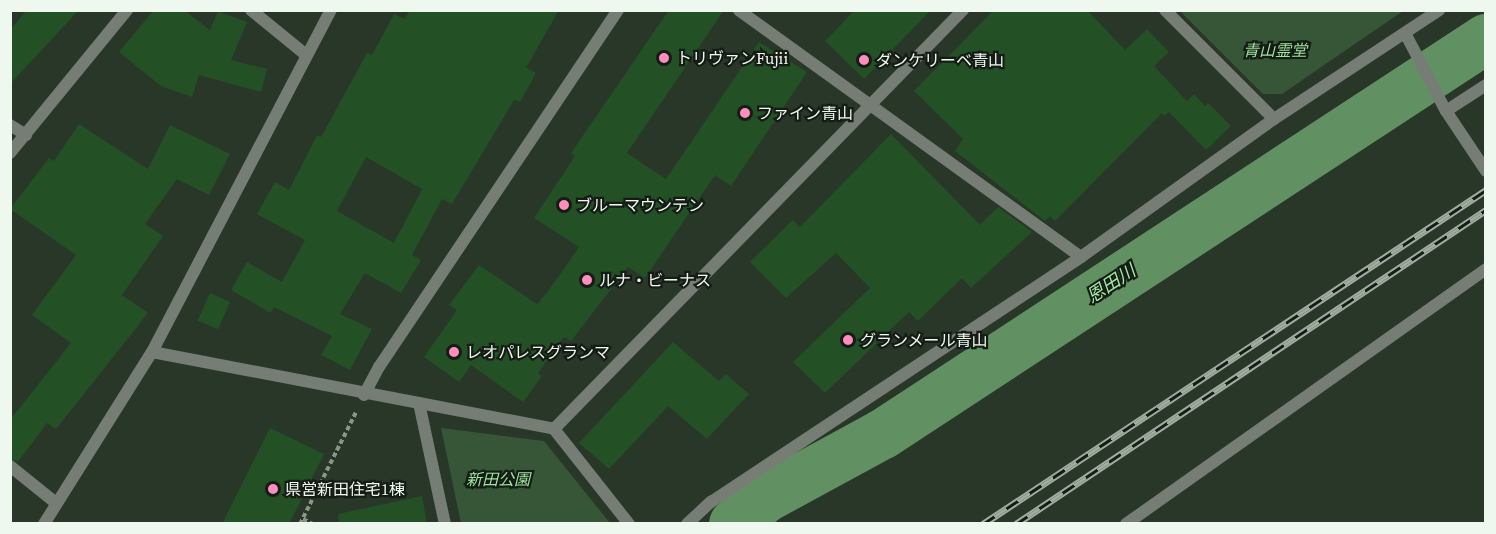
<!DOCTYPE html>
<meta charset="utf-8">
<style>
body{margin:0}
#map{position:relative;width:1496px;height:534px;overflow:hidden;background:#283728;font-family:"Source Serif 4","Noto Sans JP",serif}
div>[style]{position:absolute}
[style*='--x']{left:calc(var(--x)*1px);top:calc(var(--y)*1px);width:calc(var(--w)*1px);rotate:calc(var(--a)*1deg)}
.green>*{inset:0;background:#365637}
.river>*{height:50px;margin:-25px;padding:0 25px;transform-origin:25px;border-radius:25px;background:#619162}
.building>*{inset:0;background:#235125;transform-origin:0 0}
.path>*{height:4px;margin-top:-2px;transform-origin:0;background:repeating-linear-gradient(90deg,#8a968a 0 4.5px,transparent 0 7.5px)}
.minor>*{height:12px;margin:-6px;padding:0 6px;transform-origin:6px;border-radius:6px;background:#767d75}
.tertiary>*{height:12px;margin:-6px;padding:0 6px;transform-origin:6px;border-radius:6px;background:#767d75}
.rail>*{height:7px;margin-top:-3.5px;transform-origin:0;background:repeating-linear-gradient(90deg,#151c15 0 14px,#a1aca1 0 28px);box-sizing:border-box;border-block:2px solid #a1aca1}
.dots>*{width:16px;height:16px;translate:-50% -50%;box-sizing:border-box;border:3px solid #151c15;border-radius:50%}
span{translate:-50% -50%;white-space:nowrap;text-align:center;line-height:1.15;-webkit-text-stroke:4.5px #151c15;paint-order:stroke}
.park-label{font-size:16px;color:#9de29e;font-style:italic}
.poi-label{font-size:16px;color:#eff8ef}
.left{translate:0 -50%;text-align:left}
.water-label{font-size:18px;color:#a5eaa6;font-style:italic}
.frame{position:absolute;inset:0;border:12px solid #eff8ef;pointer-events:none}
</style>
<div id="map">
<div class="green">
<div style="clip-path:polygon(1180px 11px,1403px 11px,1282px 94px,1263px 94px)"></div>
<div style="clip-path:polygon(441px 428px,544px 441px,610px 523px,461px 523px)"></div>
</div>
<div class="river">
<div style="--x:734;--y:524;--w:40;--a:-40"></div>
<div style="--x:765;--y:498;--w:134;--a:-28.5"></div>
<div style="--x:883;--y:434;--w:721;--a:-33.23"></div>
</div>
<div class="building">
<div style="clip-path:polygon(27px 10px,79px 10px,10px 84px,10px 30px)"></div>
<div style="clip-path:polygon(154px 10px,184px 10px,210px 30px,218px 11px,247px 22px,231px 60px,267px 69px,261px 92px,199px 75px,192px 97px,161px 86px,119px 52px)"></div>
<div style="clip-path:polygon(evenodd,410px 10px,559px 10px,526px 68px,536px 73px,520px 102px,514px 100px,452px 204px,442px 199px,412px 255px,421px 260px,401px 293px,365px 273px,340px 314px,372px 329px,350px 370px,321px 355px,332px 336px,274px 307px,271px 313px,231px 290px,247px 262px,282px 282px,305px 240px,257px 214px,275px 182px,289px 190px,317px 135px,321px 137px,367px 53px,372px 55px,394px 14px,405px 19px,410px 10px,366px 157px,422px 189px,394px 243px,337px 211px,366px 157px)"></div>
<div style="clip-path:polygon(669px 10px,724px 10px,627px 153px,666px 179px,759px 42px,807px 72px,731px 186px,715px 175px,645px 278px,628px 267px,571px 341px,564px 337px,538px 373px,542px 376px,523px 402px,471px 365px,459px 382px,424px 357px,457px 310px,449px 305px,479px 265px,537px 304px,549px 290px,579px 247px,534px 218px,575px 156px,571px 153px)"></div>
<div style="clip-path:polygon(855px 10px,931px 10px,864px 79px,825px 41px)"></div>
<div style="clip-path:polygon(994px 10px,1087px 10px,1125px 50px,1147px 29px,1169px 52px,1154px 66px,1187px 101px,1194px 94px,1205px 106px,1208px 103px,1231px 126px,1206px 150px,1169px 112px,1164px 116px,1162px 113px,1055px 221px,1050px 216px,1045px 221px,955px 151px,963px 139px,914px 91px)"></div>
<div style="clip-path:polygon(79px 124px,148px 169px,170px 125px,230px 154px,209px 195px,177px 179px,145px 224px,163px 236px,122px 295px,148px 313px,56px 429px,47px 423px,18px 462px,10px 458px,10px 420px,71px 343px,32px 315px,76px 255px,10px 209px,49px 158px,54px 161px)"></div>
<div style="clip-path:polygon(891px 134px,980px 225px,998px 207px,1032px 232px,971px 288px,962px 278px,918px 321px,909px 312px,825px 393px,793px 362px,870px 288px,836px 253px,786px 298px,750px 262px,793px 220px,800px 227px)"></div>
<div style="left:210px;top:293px;width:22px;height:30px;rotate:24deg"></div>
<div style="clip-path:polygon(673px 342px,719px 381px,726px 374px,749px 394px,707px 439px,668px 406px,609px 469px,579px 443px)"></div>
<div style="clip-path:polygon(270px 428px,324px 454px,289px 524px,222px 524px)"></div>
<div style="clip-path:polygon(422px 496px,427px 524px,339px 524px,338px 514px)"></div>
</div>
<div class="path">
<div style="--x:303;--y:519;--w:11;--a:27"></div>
<div style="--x:300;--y:524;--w:125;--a:-63.4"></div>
</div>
<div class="minor">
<div style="--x:251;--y:10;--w:70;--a:39.2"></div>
<div style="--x:1165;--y:10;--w:154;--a:45"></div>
<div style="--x:1274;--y:119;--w:198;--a:-33.4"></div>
<div style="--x:1405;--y:33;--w:88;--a:62.3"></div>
<div style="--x:1446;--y:111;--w:72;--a:56.3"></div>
<div style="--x:1446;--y:111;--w:48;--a:-33"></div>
<div style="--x:10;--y:125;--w:19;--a:32"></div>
<div style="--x:10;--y:153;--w:185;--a:-50.7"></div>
<div style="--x:1081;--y:257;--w:237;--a:-35.6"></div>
<div style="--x:152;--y:352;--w:409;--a:10.8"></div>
<div style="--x:554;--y:429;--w:586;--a:-45.69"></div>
<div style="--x:364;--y:395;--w:32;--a:-62"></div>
<div style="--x:379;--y:367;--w:430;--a:-56.2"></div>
<div style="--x:419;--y:403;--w:124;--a:77.9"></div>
<div style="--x:554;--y:429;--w:121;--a:51.7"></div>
<div style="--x:10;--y:466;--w:59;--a:38.8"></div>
<div style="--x:687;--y:524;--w:33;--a:-43"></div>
<div style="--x:711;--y:502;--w:444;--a:-33.5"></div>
<div style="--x:1081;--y:257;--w:422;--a:-144.2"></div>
<div style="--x:1126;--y:524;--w:441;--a:-35.3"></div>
</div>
<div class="tertiary">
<div style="--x:44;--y:524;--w:203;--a:-57.9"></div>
<div style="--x:152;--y:352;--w:386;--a:-62.4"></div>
</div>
<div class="rail">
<div style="--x:983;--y:524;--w:604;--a:-33.58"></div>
<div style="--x:1016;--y:524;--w:565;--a:-33.75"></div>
</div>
<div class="dots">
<div style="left:664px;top:58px;background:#fe8ebd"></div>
<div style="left:864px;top:60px;background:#fe8ebd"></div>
<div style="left:745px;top:113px;background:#fe8ebd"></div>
<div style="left:564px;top:205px;background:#fe8ebd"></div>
<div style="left:587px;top:280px;background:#fe8ebd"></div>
<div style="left:848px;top:340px;background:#fe8ebd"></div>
<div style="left:454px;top:352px;background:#fe8ebd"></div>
<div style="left:273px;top:489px;background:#fe8ebd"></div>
</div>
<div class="park-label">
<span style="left:1275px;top:50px">青山霊堂</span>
<span style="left:498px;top:479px">新田公園</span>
</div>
<div class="poi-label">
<span class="left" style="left:676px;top:58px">トリヴァンFujii</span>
<span class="left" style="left:876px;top:60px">ダンケリーベ青山</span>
<span class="left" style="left:757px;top:113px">ファイン青山</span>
<span class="left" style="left:576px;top:205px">ブルーマウンテン</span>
<span class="left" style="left:599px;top:280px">ルナ・ビーナス</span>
<span class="left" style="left:860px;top:340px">グランメール青山</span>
<span class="left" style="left:466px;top:352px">レオパレスグランマ</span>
<span class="left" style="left:285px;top:489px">県営新田住宅1棟</span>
</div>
<div class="water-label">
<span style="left:1111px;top:284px;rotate:-33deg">恩田川</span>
</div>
<div class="frame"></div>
</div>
